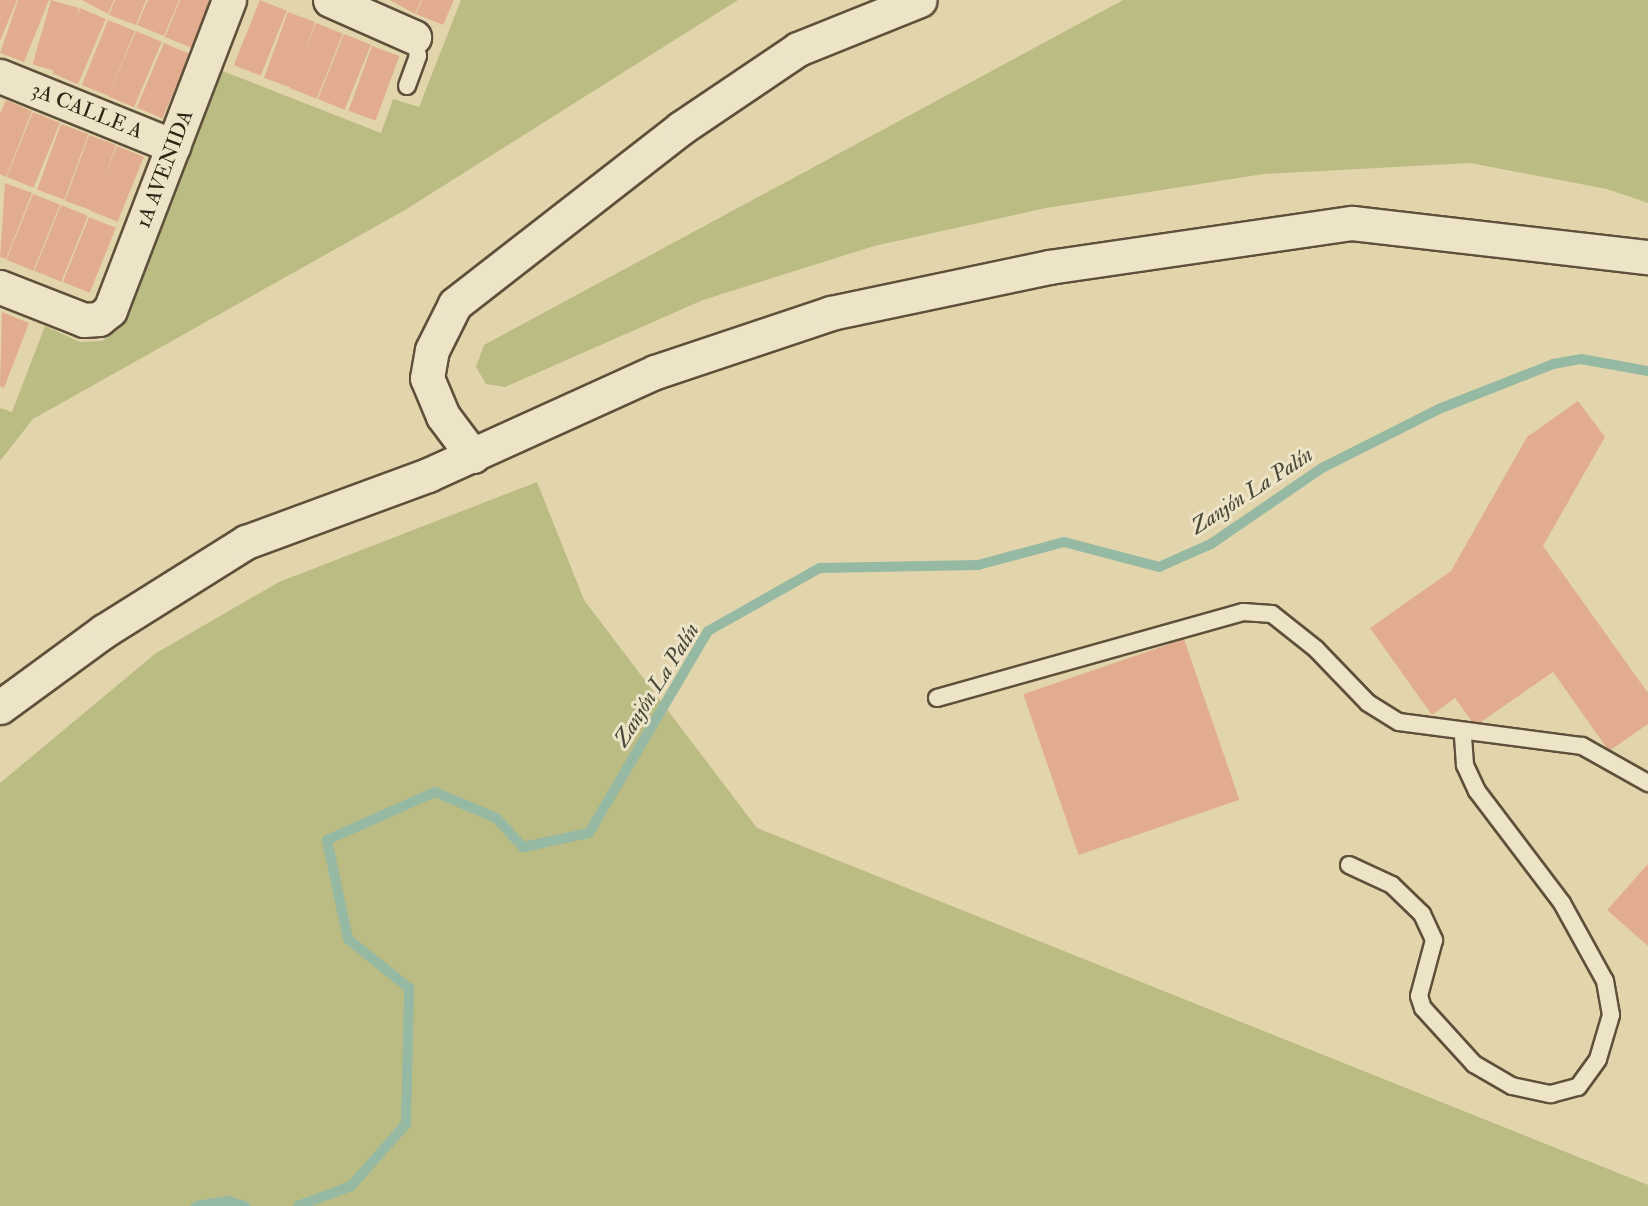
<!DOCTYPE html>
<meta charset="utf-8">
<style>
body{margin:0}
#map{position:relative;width:1648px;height:1206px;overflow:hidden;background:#e3d5ab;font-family:"IM FELL Double Pica",serif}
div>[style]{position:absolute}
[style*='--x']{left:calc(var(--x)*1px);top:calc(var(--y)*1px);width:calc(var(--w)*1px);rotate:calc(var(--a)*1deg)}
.green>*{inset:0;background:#bbbb84}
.stream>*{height:10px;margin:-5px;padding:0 5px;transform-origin:5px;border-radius:5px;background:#96b9a4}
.building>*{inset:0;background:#e2ad8f;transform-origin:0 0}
.roads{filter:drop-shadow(2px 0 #5e503a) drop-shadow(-2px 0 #5e503a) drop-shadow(0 2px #5e503a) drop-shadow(0 -2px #5e503a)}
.service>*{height:16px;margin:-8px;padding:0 8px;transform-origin:8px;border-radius:8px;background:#ede4c8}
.minor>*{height:33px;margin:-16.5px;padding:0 16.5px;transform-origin:16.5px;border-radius:16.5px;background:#ede4c8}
.tertiary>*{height:33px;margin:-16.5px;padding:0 16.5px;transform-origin:16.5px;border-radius:16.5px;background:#ede4c8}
span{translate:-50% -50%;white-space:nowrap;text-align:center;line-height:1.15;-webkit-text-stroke:6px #ede4c8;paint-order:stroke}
.street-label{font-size:21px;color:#312415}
.water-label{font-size:22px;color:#4a4939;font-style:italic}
</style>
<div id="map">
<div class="green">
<div style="clip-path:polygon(461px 0,738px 0,405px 210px,33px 419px,0 461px,0 408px,12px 412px,45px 326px,80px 342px,102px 341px,118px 330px,220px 70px,381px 133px,393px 99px,419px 107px)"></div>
<div style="clip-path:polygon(1123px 0,1648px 0,1648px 203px,1607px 189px,1470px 163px,1264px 174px,1046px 208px,874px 246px,703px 300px,505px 387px,486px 384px,476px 367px,484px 345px)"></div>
<div style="clip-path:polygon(537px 482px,584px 600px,757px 828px,1648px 1185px,1648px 1206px,0 1206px,0 783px,156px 653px,279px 582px)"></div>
</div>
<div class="stream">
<div style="--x:196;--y:1206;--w:31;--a:-9"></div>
<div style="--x:227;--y:1201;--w:19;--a:16"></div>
<div style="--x:298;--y:1206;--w:57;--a:-20.7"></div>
<div style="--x:351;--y:1186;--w:83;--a:-48.4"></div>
<div style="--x:406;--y:1124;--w:136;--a:-88.7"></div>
<div style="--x:409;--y:988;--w:78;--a:-141.2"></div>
<div style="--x:348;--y:939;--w:101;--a:-102"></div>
<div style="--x:327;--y:840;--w:118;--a:-24"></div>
<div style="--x:435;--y:792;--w:66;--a:23.1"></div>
<div style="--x:496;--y:818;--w:40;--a:47"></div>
<div style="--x:523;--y:847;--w:67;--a:-12"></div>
<div style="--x:589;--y:833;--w:234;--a:-59.5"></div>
<div style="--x:708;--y:631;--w:129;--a:-29.4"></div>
<div style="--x:820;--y:568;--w:158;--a:-1.1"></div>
<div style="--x:978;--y:565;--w:89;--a:-15"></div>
<div style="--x:1064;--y:542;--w:98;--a:14.7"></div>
<div style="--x:1159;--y:567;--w:57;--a:-23.9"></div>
<div style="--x:1211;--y:544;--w:135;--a:-34.4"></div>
<div style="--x:1322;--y:468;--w:131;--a:-26.8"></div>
<div style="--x:1439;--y:409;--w:123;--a:-21.5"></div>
<div style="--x:1553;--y:364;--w:28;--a:-10"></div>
<div style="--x:1581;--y:359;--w:68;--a:10.2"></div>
</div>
<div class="building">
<div style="clip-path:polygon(0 0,17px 0,0 41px)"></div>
<div style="clip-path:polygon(18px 0,49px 0,24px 62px,0 53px)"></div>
<div style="left:51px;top:0;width:29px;height:67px;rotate:16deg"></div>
<div style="clip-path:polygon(82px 0,114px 0,108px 14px)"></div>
<div style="clip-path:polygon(115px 0,146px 0,136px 25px,109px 15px)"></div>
<div style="clip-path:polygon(148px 0,179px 0,164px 36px,137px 25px)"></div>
<div style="clip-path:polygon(180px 0,211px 0,192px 48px,165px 37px)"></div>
<div style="left:260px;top:0;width:29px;height:70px;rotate:22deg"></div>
<div style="clip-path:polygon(390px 0,421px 0,415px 14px)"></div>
<div style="clip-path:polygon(422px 0,454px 0,443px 25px,416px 14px)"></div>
<div style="left:80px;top:8px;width:28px;height:71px;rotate:23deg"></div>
<div style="left:288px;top:12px;width:29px;height:70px;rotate:20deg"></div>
<div style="left:108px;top:20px;width:29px;height:70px;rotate:22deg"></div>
<div style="left:316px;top:23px;width:29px;height:70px;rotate:22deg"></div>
<div style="left:136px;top:31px;width:28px;height:71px;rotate:23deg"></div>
<div style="left:344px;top:34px;width:29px;height:70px;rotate:22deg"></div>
<div style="left:164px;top:43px;width:28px;height:70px;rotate:23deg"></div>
<div style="left:372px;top:46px;width:29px;height:69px;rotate:20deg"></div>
<div style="clip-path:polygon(6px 100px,32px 111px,6px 177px,0 174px,0 114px)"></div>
<div style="left:33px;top:112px;width:29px;height:70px;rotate:22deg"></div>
<div style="left:61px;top:124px;width:29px;height:70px;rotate:20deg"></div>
<div style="left:89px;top:135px;width:29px;height:70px;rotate:20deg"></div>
<div style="left:117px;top:146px;width:29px;height:70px;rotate:22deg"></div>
<div style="clip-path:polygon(5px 183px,32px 193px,6px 259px,0 257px)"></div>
<div style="left:33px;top:194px;width:29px;height:71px;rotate:22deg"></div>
<div style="left:61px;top:205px;width:29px;height:71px;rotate:22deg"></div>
<div style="left:89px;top:217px;width:29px;height:70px;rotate:22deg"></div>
<div style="clip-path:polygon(2px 312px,29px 323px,4px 388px,0 386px)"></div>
<div style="clip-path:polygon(1578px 401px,1605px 437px,1543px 546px,1648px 693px,1648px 724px,1609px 751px,1553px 672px,1475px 726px,1455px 698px,1432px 715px,1370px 628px,1451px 571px,1527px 437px)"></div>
<div style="left:1184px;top:639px;width:170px;height:170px;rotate:71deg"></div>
<div style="clip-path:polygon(1648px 864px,1648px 946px,1607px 910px)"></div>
</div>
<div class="roads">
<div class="service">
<div style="--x:407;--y:86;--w:32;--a:-70"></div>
<div style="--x:418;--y:56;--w:19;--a:-102"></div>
<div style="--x:937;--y:698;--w:318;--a:-15.7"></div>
<div style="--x:1243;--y:612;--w:29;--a:4"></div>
<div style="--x:1272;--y:614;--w:56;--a:38.5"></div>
<div style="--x:1316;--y:649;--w:75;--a:46.1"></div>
<div style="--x:1368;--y:703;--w:36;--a:32"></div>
<div style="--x:1399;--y:722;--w:185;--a:7.5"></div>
<div style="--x:1582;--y:746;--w:76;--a:29.3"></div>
<div style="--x:1349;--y:865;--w:47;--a:24.9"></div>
<div style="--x:1392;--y:885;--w:42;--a:44"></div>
<div style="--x:1422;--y:914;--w:29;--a:65"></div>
<div style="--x:1434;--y:940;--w:58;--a:105"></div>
<div style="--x:1419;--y:996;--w:13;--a:72"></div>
<div style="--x:1423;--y:1008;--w:76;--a:47.7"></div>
<div style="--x:1474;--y:1064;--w:44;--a:30.1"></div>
<div style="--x:1512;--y:1086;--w:40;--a:12"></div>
<div style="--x:1551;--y:1094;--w:28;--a:-15"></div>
<div style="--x:1578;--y:1087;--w:34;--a:-54"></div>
<div style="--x:1598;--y:1059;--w:46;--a:-73.5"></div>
<div style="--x:1611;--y:1015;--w:35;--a:-100"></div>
<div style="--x:1605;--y:981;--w:89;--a:-118.9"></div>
<div style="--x:1562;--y:903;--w:141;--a:-127.2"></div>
<div style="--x:1477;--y:791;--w:29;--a:-115"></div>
<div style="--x:1465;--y:765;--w:32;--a:-94"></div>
</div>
<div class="minor">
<div style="--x:330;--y:0;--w:92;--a:23.8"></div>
<div style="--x:0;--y:76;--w:187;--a:22"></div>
<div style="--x:0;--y:287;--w:90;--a:21.4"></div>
<div style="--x:84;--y:320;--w:15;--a:-4"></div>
<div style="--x:99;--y:319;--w:14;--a:-39"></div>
<div style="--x:110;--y:310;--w:332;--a:-69"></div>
</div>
<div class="tertiary">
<div style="--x:473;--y:456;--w:50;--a:-126.9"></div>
<div style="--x:443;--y:416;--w:41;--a:-112.8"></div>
<div style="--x:427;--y:378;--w:28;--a:-80"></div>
<div style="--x:432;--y:350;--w:51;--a:-63.4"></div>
<div style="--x:455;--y:304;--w:286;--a:-37.9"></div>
<div style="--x:681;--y:128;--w:141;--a:-34"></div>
<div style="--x:798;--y:49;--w:131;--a:-21.9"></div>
<div style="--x:0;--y:707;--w:129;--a:-36.2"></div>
<div style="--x:104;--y:631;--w:168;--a:-32.1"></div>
<div style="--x:246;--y:542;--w:194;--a:-20.2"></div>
<div style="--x:428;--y:475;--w:249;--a:-24.4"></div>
<div style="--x:655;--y:372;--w:186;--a:-18.5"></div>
<div style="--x:831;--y:313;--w:223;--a:-11.9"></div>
<div style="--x:1049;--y:267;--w:306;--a:-8.3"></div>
<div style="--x:1352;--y:223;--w:298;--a:6.6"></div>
</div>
</div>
<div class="street-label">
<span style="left:87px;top:111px;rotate:22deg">3A CALLE A</span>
<span style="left:165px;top:169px;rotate:-69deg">1A AVENIDA</span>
</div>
<div class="water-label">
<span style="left:1252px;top:491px;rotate:-33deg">Zanjón La Palín</span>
<span style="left:657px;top:685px;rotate:-58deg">Zanjón La Palín</span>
</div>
</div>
